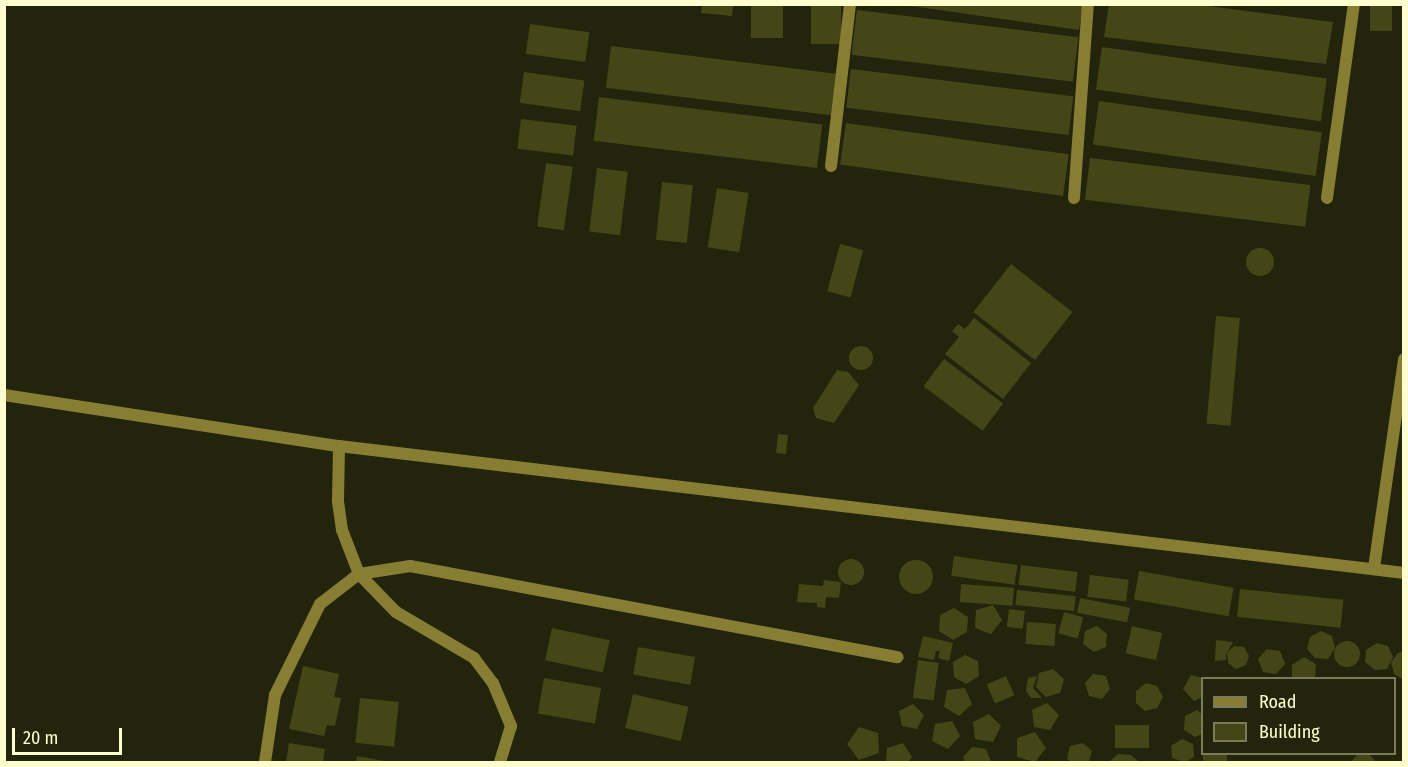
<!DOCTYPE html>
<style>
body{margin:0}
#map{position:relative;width:1408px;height:767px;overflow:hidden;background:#23240c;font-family:"Fira Sans Condensed",sans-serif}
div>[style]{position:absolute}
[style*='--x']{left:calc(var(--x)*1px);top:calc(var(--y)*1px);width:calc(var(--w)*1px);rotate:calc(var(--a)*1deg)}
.building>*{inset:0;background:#444617;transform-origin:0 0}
.round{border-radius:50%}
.service>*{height:12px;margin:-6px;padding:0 6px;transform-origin:6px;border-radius:6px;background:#877e34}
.minor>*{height:12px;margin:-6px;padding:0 6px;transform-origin:6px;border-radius:6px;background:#877e34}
span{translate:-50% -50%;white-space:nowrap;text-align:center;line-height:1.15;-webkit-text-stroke:4.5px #23240c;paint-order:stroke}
.frame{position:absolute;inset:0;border:6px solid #fffecf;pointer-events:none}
.legend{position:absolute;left:1201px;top:677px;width:195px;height:78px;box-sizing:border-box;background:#23240c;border:2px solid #7b7b5a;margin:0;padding:8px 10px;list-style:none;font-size:18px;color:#fffecf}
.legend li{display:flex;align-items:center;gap:12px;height:30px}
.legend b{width:30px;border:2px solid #7b7b5a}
.scale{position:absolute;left:12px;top:728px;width:110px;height:27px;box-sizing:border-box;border:3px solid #fffecf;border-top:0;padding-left:8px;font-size:18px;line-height:21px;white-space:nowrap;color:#fffecf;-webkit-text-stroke:4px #23240c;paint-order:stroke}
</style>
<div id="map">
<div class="building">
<div style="clip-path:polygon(702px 4px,733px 4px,732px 16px,701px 13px)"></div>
<div style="left:751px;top:4px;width:32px;height:34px"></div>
<div style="left:811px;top:4px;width:30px;height:40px"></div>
<div style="clip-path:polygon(897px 4px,1083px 4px,1079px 30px)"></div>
<div style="clip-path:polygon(1109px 4px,1193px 4px,1333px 22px,1326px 64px,1104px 37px)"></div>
<div style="left:1370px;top:5px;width:22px;height:26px"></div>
<div style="left:857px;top:10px;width:223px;height:45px;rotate:7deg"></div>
<div style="left:530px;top:24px;width:60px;height:30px;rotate:8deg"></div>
<div style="left:611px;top:46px;width:227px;height:42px;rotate:7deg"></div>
<div style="left:1102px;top:47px;width:227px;height:43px;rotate:8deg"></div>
<div style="left:851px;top:69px;width:224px;height:39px;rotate:7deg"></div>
<div style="left:524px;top:72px;width:61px;height:31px;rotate:8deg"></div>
<div style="left:599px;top:97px;width:225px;height:44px;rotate:7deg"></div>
<div style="left:1099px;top:101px;width:225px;height:44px;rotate:8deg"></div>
<div style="left:521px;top:119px;width:56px;height:30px;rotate:7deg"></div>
<div style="left:846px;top:123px;width:225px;height:42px;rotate:8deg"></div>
<div style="left:1090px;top:158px;width:222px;height:42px;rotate:7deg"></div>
<div style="left:546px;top:163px;width:27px;height:64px;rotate:8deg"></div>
<div style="left:597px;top:168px;width:31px;height:64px;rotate:7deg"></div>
<div style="left:662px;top:182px;width:31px;height:58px;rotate:6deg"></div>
<div style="left:717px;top:188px;width:32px;height:60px;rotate:9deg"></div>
<div style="left:840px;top:244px;width:24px;height:49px;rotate:15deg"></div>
<div class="round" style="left:1246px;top:248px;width:28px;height:28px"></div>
<div style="left:1011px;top:264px;width:78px;height:61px;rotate:38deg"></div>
<div style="left:1216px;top:316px;width:24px;height:108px;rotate:5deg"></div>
<div style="clip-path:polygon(974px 318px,1031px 363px,1003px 399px,945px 354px,959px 337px,952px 331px,958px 324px,965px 329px)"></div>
<div class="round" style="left:849px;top:346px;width:24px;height:24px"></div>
<div style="left:944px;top:359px;width:74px;height:34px;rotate:37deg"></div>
<div style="clip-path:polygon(837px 370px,848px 372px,859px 385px,834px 423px,816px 418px,813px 408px)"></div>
<div style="left:778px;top:434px;width:10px;height:19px;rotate:6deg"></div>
<div style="left:954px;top:556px;width:64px;height:20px;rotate:8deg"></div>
<div class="round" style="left:838px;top:559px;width:26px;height:26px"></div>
<div class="round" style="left:899px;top:560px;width:34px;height:34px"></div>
<div style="left:1021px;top:565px;width:57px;height:20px;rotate:7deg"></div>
<div style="left:1139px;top:571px;width:96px;height:29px;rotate:10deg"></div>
<div style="left:1090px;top:575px;width:39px;height:22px;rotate:7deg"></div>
<div style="clip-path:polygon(824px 580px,841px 582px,839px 598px,826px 597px,825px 608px,817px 607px,817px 603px,797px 602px,799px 584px,823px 586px)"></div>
<div style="left:961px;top:584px;width:53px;height:18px;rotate:4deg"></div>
<div style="left:1240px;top:589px;width:104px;height:28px;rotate:6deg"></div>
<div style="left:1017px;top:590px;width:59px;height:15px;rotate:6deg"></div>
<div style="left:1080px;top:598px;width:51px;height:15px;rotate:11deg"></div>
<div style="clip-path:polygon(993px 605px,1002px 620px,991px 634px,975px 628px,976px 610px)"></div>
<div style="clip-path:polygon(954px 608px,968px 617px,967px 632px,953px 640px,939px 631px,940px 615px)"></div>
<div style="left:1009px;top:609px;width:16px;height:18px;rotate:7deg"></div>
<div style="left:1064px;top:612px;width:20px;height:22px;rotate:15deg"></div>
<div style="left:1027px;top:622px;width:29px;height:22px;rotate:4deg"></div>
<div style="clip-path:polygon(1097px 626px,1107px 634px,1106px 647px,1094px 652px,1083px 644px,1085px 631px)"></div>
<div style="left:1132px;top:626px;width:31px;height:28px;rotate:13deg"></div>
<div style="left:552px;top:628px;width:59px;height:33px;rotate:12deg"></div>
<div style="clip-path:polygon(1321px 631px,1332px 636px,1335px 648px,1328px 659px,1315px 658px,1307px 649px,1310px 637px)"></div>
<div style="clip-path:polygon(923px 636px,953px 643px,949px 661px,938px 658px,940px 651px,936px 651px,934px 660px,918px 657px)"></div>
<div style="clip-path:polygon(1216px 640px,1233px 642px,1226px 655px,1226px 660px,1215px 661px)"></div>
<div class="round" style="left:1334px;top:641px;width:26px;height:26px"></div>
<div style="clip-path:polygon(1377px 643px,1388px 646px,1393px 657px,1387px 669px,1375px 670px,1365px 662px,1366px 650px)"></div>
<div style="clip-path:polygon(1234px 646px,1244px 647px,1249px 656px,1246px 665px,1236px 669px,1228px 663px,1227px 653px)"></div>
<div style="left:638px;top:647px;width:58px;height:28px;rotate:10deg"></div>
<div style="clip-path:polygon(1267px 649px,1280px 651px,1285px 664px,1276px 674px,1263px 672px,1258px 659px)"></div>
<div style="clip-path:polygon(1404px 651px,1404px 680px,1394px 674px,1391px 662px,1398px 653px)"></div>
<div style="clip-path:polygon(965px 655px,978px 661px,979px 676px,966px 684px,954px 677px,953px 662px)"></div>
<div style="clip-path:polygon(1304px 657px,1316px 664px,1315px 678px,1292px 678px,1292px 665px)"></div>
<div style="left:918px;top:660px;width:21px;height:38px;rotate:8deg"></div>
<div style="clip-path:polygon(303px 666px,339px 674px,334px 697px,341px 698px,335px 726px,327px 725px,324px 736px,289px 729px)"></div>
<div style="clip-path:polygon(1053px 669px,1064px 679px,1060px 693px,1046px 697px,1036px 687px,1039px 673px)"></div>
<div style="clip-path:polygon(1093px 674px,1106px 676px,1110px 689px,1102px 699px,1089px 696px,1085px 683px)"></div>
<div style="clip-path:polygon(1191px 675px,1202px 678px,1202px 697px,1194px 701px,1183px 689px)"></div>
<div style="left:1006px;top:676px;width:21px;height:21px;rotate:67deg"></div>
<div style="clip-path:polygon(1037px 676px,1033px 688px,1042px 698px,1031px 698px,1026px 691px,1028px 678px)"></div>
<div style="left:544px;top:678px;width:58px;height:36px;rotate:10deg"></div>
<div style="clip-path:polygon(1146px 683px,1157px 686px,1163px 697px,1157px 708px,1145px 711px,1136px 703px,1136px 691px)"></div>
<div style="clip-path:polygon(965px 688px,972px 704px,959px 716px,944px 707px,947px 690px)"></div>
<div style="left:633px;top:694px;width:57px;height:35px;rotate:13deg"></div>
<div style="left:360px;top:698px;width:39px;height:45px;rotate:6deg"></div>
<div style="clip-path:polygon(1047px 703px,1059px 715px,1050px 730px,1034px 727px,1032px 710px)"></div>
<div style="clip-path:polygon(913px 704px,924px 715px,917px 729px,902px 726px,899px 711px)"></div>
<div style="clip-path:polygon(1197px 710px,1202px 714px,1202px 734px,1195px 737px,1184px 730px,1185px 716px)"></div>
<div style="clip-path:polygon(989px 714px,1001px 726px,993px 742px,975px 739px,973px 722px)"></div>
<div style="clip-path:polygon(952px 721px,960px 736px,948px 749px,932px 741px,935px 724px)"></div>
<div style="left:1115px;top:725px;width:34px;height:23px"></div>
<div style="clip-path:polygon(859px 727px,878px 733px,879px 753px,859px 760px,847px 744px)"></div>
<div style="clip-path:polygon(1035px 732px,1046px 748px,1035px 762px,1017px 757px,1017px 738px)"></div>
<div style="clip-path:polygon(1182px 739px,1193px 744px,1194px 757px,1185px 762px,1172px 758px,1171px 746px)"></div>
<div style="clip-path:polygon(289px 743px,325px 749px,323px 762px,286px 762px)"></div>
<div style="clip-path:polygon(903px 743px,912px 757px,908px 762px,886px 762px,887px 748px)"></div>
<div style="clip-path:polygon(1083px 743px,1092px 751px,1089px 762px,1071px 762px,1067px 759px,1070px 746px)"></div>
<div style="clip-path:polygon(972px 747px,986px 749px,991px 762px,965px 762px,963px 757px)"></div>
<div style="clip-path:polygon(1118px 754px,1131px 755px,1139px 762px,1109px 762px)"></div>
<div style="clip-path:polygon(1203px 754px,1227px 754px,1227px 761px,1208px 762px,1203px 760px)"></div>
<div style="clip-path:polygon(1358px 754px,1369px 754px,1376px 762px,1351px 762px)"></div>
<div style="clip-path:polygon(357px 756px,384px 761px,384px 762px,356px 762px)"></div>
</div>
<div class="service">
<div style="--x:831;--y:166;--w:163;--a:-83.3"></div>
<div style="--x:1074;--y:198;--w:195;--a:-85.9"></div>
<div style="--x:1327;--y:198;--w:196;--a:-82.1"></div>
<div style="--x:359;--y:574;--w:52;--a:-8.9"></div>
<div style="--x:410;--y:566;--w:496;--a:10.6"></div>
<div style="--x:359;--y:574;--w:53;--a:45.8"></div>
<div style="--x:396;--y:612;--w:91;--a:30.5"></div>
<div style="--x:474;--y:658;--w:31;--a:53"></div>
<div style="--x:493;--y:683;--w:47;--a:67.3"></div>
<div style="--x:511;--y:726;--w:38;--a:107"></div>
</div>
<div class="minor">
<div style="--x:4;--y:395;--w:339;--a:8.7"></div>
<div style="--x:339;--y:446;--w:1073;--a:6.8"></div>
<div style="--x:1374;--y:568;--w:211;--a:-81.8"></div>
<div style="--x:265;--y:762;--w:68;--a:-81.5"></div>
<div style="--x:275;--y:695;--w:102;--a:-63.7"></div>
<div style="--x:320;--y:604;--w:49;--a:-37.6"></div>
<div style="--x:359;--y:574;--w:47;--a:-111.1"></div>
<div style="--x:342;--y:530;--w:30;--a:-98"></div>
<div style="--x:338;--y:500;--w:54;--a:-88.9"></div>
</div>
<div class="frame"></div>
<ul class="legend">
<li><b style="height:8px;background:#877e34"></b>Road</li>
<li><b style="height:16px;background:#444617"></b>Building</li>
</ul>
<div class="scale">20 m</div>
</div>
